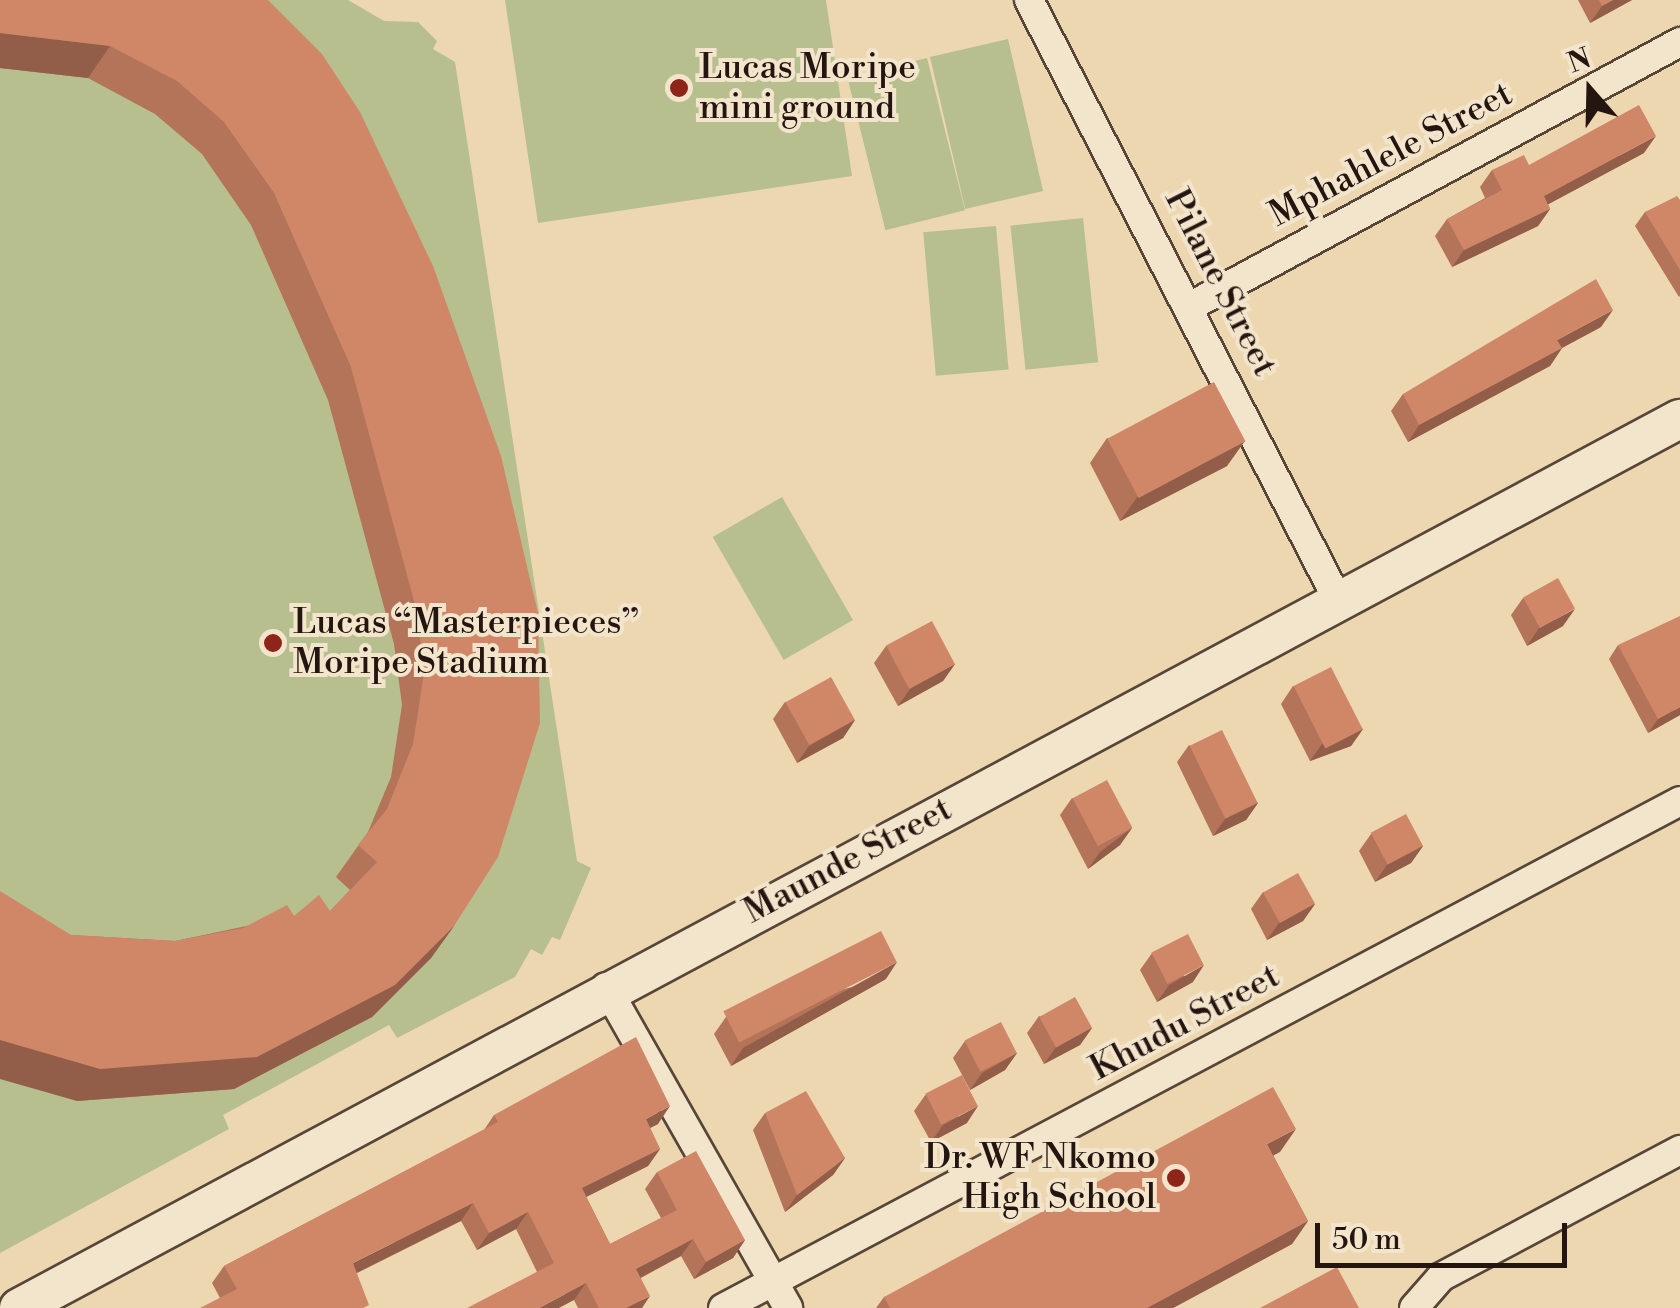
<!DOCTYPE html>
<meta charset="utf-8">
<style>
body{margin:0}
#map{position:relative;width:1680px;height:1308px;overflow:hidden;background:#edd7b1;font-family:"Libre Bodoni",serif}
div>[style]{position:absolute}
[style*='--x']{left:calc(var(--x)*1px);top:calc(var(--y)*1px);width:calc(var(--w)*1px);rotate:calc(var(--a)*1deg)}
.green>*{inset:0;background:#b6bf8d;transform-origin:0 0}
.roads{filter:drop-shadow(2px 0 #574638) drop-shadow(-2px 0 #574638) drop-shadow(0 2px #574638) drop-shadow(0 -2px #574638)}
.street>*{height:28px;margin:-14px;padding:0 14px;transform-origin:14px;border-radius:14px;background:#f3e5cc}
.secondary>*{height:38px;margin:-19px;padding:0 19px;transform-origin:19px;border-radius:19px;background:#f3e5cc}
.wall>*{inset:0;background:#b37459}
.shaded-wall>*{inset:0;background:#925e49}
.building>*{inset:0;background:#d08768;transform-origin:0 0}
.dots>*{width:28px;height:28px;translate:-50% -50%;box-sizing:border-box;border:5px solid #f3e5cc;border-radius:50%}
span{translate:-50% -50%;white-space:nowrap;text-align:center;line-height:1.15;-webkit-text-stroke:8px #f3e5cc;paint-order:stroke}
.poi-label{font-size:35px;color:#251510}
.left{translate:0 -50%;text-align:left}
.right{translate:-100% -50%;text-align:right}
.street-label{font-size:35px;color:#251510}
.north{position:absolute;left:1540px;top:40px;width:100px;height:100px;-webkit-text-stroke:8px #f3e5cc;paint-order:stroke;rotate:340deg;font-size:28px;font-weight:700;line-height:40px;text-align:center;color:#251510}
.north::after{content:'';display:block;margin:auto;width:35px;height:45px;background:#251510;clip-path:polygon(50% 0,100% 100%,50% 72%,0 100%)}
.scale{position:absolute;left:1315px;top:1223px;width:252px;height:45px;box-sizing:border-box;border:5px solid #251510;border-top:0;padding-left:12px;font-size:30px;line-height:35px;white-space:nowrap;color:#251510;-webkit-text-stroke:8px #f3e5cc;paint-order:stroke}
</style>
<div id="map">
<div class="green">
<div style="clip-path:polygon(0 0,348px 0,384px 21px,418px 22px,437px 41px,433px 49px,455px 62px,577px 861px,591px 868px,560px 940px,552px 937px,542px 955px,531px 949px,515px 977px,397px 1038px,389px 1025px,223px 1115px,229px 1129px,0 1253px)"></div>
<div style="clip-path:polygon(505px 0,826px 0,852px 176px,538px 223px)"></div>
<div style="left:1008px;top:39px;width:156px;height:80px;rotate:77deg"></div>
<div style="left:927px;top:58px;width:157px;height:82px;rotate:76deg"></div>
<div style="left:1083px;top:218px;width:145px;height:73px;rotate:84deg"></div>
<div style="left:996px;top:226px;width:144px;height:73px;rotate:85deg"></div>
<div style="left:782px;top:497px;width:142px;height:80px;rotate:60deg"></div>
</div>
<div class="roads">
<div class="street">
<div style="--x:1029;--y:0;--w:679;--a:62.76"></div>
<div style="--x:1191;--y:306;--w:556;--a:-28.36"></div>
<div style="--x:606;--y:987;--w:369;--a:60.4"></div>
<div style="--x:723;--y:1308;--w:1083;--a:-27.91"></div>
<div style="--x:1414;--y:1308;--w:41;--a:-48.9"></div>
<div style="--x:1441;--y:1277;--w:271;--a:-28"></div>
</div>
<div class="secondary">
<div style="--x:19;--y:1308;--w:1884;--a:-28.16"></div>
</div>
</div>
<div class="wall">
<div style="clip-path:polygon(0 0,360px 112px,454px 926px,431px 958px,372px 1017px,234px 1089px,77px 1101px,71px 935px,175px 941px,294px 916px,330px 911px,350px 890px,336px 877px,368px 832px,391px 777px,402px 705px,394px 644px,328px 400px,251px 225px,202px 154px,155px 114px,88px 78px,0 68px)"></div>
<div style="clip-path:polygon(1578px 0,1632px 0,1590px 23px)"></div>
<div style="clip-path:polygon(1644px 153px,1548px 204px,1550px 209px,1538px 226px,1452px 267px,1435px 236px,1447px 219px,1485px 198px,1480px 187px,1492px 170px)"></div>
<div style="clip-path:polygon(1680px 200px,1680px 296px,1679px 297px,1635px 226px,1645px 212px)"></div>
<div style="clip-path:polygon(1601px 327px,1562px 348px,1550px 366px,1408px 442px,1391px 411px,1403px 394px)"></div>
<div style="clip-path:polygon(1107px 438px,1227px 466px,1120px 521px,1090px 463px)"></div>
<div style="clip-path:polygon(1523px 598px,1563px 626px,1527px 646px,1511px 615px)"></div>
<div style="clip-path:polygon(1618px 645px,1680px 715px,1648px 733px,1609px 659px)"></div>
<div style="clip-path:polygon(886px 646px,955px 664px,943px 681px,898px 706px,874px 663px)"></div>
<div style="clip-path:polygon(1293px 686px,1363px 729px,1351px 746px,1310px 761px,1281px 704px)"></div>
<div style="clip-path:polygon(785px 702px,855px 720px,843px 738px,797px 763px,773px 719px)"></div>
<div style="clip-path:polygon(1189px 745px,1258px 803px,1246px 820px,1213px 836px,1177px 762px)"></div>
<div style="clip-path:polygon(1072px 798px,1132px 828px,1120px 845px,1088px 869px,1060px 815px)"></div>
<div style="clip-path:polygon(1371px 834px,1423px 846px,1411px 863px,1375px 882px,1359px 851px)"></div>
<div style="clip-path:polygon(1263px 892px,1315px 904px,1303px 921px,1267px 940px,1251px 909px)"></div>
<div style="clip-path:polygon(1152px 953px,1193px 982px,1157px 1002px,1140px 970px)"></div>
<div style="clip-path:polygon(886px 979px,731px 1066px,714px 1034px,726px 1017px)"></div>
<div style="clip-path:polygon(1039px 1016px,1092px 1028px,1080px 1045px,1044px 1064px,1027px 1033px)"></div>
<div style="clip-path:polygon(965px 1041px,1017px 1053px,1005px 1070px,970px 1090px,953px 1058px)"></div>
<div style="clip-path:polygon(926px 1094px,967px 1123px,931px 1142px,914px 1111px)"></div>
<div style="clip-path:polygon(765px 1113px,845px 1158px,833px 1175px,785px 1212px,753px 1130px)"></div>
<div style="clip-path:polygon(494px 1115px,658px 1124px,650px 1128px,660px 1149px,648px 1166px,586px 1197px,610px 1244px,661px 1218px,645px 1189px,657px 1172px,745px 1240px,733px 1258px,694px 1279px,681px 1256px,641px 1278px,642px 1308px,578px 1308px,574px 1300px,537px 1272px,516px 1229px,477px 1250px,461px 1221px,220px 1298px,212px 1283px,224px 1266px,484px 1130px)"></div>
<div style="clip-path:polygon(1280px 1152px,1273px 1155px,1308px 1221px,1292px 1244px,1173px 1308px,876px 1308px,884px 1297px)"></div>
</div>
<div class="shaded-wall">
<div style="clip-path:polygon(1613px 0,1632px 0,1590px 23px,1602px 6px)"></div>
<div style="clip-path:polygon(0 33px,110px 46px,88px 78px,0 68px)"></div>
<div style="clip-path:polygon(1656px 136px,1644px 153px,1532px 213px,1544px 196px)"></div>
<div style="clip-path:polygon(1550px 209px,1538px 226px,1452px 267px,1464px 250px)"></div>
<div style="clip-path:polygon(1613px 310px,1601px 327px,1545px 357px,1557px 340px)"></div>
<div style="clip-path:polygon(1562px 348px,1550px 366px,1408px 442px,1419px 425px)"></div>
<div style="clip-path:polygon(1245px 441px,1227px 466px,1120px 521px,1138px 496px)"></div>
<div style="clip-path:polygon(1575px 609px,1563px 626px,1527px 646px,1539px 628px)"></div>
<div style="clip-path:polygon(955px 664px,943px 681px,898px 706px,910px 689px)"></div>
<div style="clip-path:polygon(1680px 707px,1680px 715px,1648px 733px,1658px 719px)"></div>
<div style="clip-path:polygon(855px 720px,843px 738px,797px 763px,809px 746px)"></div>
<div style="clip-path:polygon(1363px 729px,1351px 746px,1310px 761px,1322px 744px)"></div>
<div style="clip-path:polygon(1258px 803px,1246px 820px,1213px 836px,1225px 819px)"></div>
<div style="clip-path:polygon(1132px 828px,1120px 845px,1088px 869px,1100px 852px)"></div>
<div style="clip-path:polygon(1423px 846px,1411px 863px,1375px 882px,1387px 865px)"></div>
<div style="clip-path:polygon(1315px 904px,1303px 921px,1267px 940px,1279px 923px)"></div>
<div style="clip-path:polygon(454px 926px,431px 958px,372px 1017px,234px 1089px,77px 1101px,0 1079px,0 1040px)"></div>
<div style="clip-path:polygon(897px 962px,886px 979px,731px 1066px,743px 1048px)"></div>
<div style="clip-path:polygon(1204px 965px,1193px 982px,1157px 1002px,1169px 985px)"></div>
<div style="clip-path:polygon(1092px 1028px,1080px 1045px,1044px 1064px,1056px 1047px)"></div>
<div style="clip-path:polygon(1017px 1053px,1005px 1070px,970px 1090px,982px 1073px)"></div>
<div style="clip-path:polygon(670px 1106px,658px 1124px,634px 1136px,646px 1119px)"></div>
<div style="clip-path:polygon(978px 1106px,967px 1123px,931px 1142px,943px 1125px)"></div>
<div style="clip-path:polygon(1296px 1129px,1280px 1152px,1252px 1167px,1267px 1144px)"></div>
<div style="clip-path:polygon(660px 1149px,648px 1166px,570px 1205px,582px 1188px)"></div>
<div style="clip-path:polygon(845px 1158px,833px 1175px,785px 1212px,797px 1195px)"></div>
<div style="clip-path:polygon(473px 1203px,461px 1221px,341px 1281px,353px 1263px)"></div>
<div style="clip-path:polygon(528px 1212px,516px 1229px,477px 1250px,489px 1233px)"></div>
<div style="clip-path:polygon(1308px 1221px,1292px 1244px,1173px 1308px,1147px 1308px)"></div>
<div style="clip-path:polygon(693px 1239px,681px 1256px,624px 1286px,636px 1269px)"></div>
<div style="clip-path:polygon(745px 1240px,733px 1258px,694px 1279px,706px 1262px)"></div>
<div style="clip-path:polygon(586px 1283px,574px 1300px,559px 1308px,539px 1308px)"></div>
<div style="clip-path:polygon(650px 1296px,642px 1308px,626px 1308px)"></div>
</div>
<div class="building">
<div style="clip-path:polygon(0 0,268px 0,322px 54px,360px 112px,433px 266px,501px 456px,538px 613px,540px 723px,498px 857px,454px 926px,395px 985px,257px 1057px,100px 1069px,0 1040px,0 891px,71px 935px,175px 941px,243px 928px,287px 905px,294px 916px,319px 895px,330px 911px,377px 862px,358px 845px,387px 809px,413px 744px,424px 673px,417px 612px,351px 367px,274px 193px,224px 122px,177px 81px,110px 46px,0 33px)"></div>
<div style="clip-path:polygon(1599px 0,1613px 0,1602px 6px)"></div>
<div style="clip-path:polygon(1639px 105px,1656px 136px,1544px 196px,1550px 209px,1464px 250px,1447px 219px,1502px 190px,1492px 170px,1524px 155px,1529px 165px)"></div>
<div style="clip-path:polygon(1677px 196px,1680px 200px,1680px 270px,1645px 212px)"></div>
<div style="clip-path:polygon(1596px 279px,1613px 310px,1557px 340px,1562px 348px,1419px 425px,1403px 394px)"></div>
<div style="left:1214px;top:382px;width:67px;height:121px;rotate:62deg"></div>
<div style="left:1558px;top:578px;width:35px;height:40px;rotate:61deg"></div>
<div style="clip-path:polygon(1680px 616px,1680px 707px,1658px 719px,1618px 645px)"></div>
<div style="left:932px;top:621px;width:49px;height:52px;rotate:62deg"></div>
<div style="left:1331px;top:667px;width:70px;height:42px;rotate:63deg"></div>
<div style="left:831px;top:677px;width:49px;height:52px;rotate:61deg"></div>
<div style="left:1222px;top:730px;width:81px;height:36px;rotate:64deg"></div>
<div style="left:1107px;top:780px;width:54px;height:39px;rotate:62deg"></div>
<div style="left:1406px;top:814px;width:36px;height:40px;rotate:62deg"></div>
<div style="left:1298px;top:873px;width:35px;height:40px;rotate:61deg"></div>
<div style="left:881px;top:931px;width:35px;height:177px;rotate:63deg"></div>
<div style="left:1188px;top:934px;width:35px;height:41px;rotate:63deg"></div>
<div style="left:1075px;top:997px;width:35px;height:41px;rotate:61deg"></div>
<div style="left:1001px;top:1022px;width:35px;height:41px;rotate:63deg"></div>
<div style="clip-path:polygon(636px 1037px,670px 1106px,646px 1119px,660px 1149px,582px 1188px,610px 1244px,677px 1210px,657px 1172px,696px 1151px,745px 1240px,706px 1262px,693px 1239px,636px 1269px,650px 1296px,626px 1308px,599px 1308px,586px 1283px,539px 1308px,467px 1308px,554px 1263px,528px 1212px,489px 1233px,473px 1203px,353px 1263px,369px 1305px,363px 1308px,200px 1308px,237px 1289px,224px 1266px,498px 1122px,494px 1115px)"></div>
<div style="left:962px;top:1075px;width:35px;height:41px;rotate:63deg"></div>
<div style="clip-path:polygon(1273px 1087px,1296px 1129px,1267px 1144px,1308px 1221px,1147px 1308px,890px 1308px,884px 1297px)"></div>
<div style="clip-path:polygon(806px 1091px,845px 1158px,797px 1195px,765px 1113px)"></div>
<div style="clip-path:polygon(1337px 1267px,1359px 1308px,1260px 1308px)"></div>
</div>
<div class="dots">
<div style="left:679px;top:88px;background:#8f2418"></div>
<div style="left:273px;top:643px;background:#8f2418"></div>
<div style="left:1176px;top:1178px;background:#8f2418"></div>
</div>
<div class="poi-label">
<span class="left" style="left:699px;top:88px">Lucas Moripe<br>mini ground</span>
<span class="left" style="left:293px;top:643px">Lucas “Masterpieces”<br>Moripe Stadium</span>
<span class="right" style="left:1156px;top:1178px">Dr. WF Nkomo<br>High School</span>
</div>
<div class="street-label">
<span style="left:1391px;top:155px;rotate:-28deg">Mphahlele Street</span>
<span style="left:1220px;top:283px;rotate:63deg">Pilane Street</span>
<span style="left:848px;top:861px;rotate:-28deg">Maunde Street</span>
<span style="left:1185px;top:1023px;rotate:-28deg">Khudu Street</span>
</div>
<div class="north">N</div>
<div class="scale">50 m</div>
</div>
